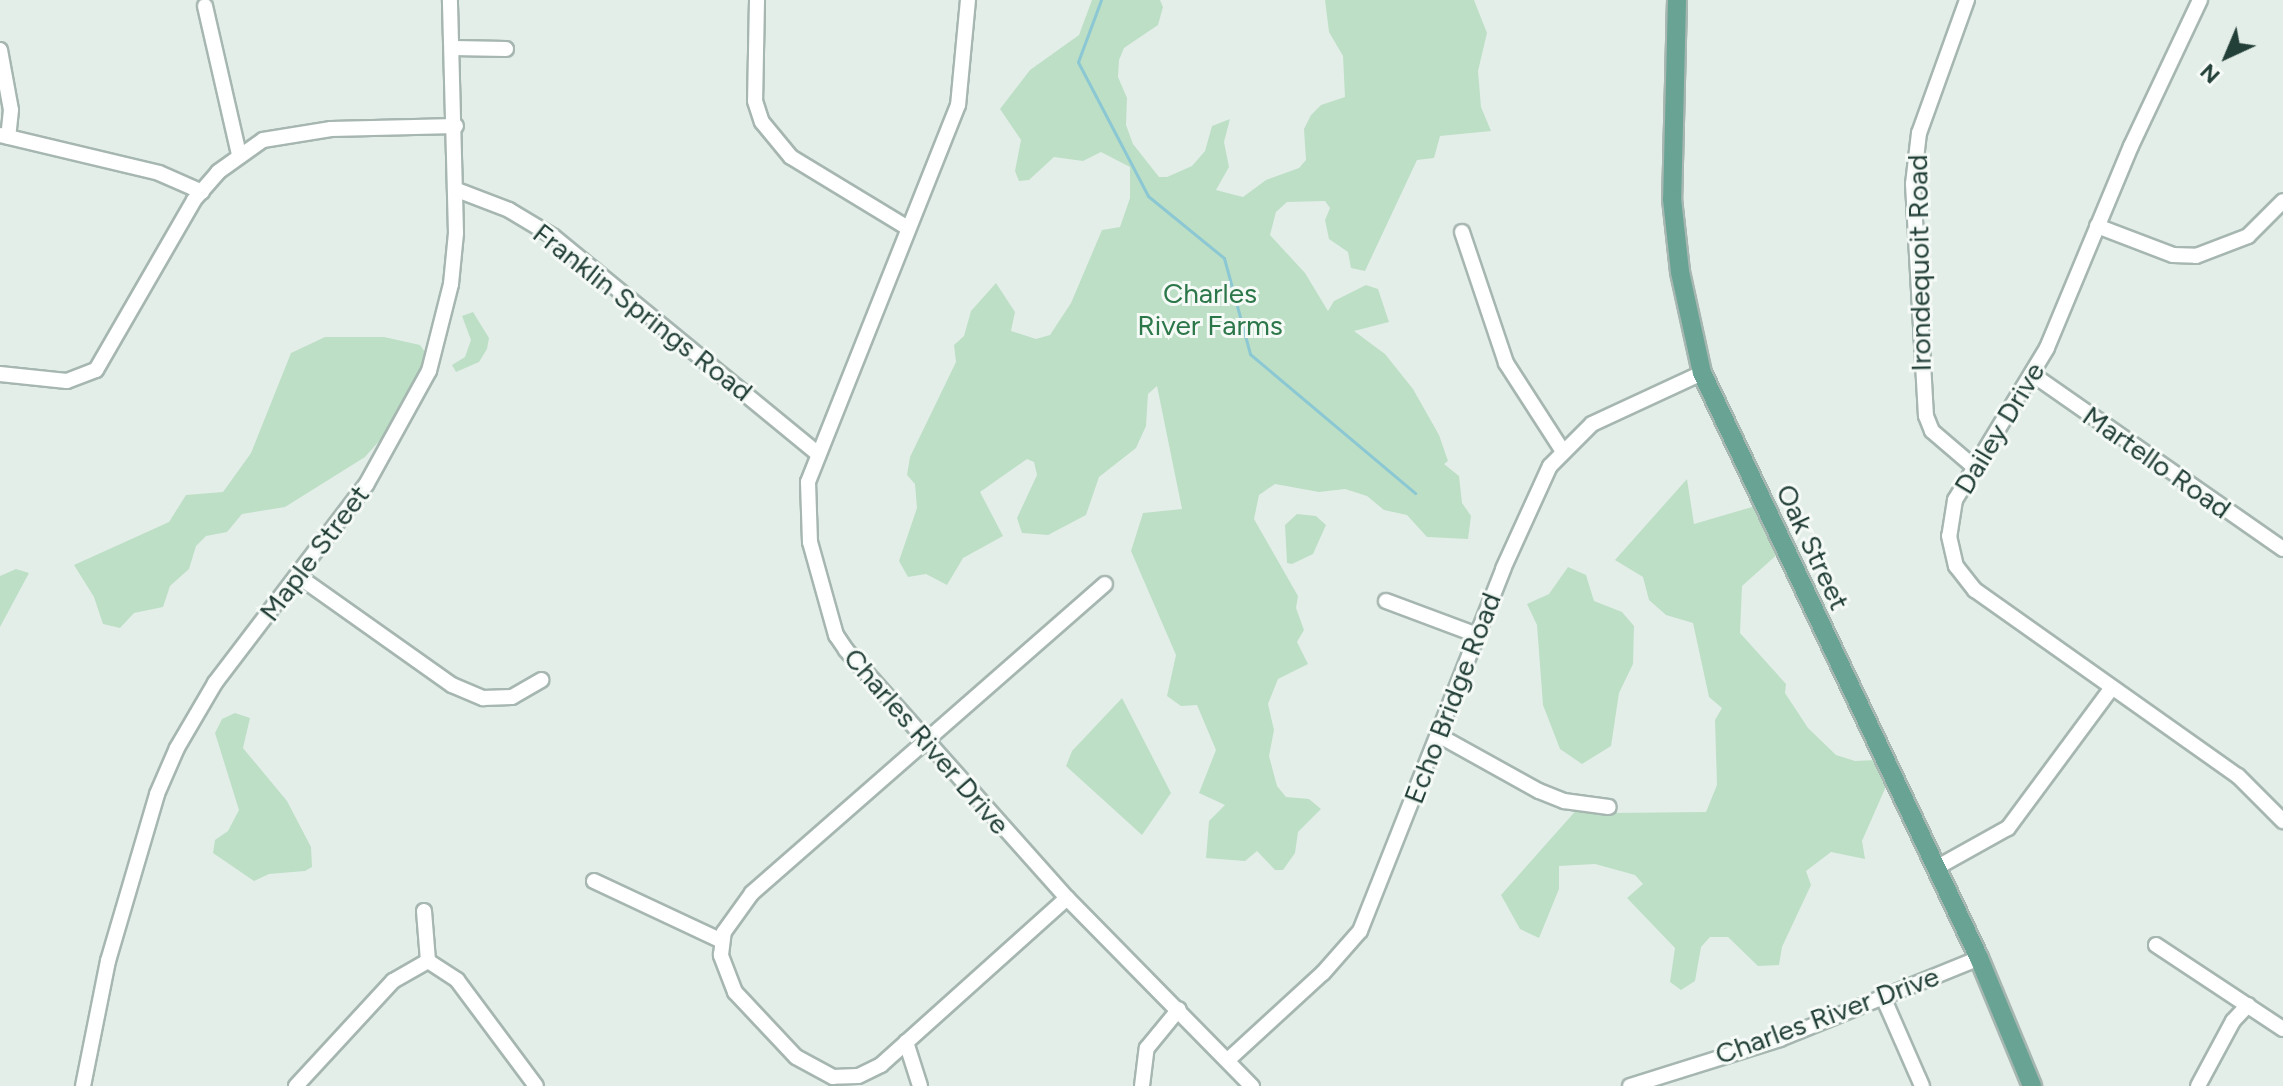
<!DOCTYPE html>
<style>
body{margin:0}
#map{position:relative;width:2283px;height:1086px;overflow:hidden;background:#e4eee9;font-family:Figtree,sans-serif}
div>[style]{position:absolute}
[style*='--x']{left:calc(var(--x)*1px);top:calc(var(--y)*1px);width:calc(var(--w)*1px);rotate:calc(var(--a)*1deg)}
.green>*{inset:0;background:#bddfc6}
.stream>*{height:3px;margin:-1.5px;padding:0 1.5px;transform-origin:1.5px;border-radius:1.5px;background:#8cc8d3}
.roads{filter:drop-shadow(2px 0 #a6b6b0) drop-shadow(-2px 0 #a6b6b0) drop-shadow(0 2px #a6b6b0) drop-shadow(0 -2px #a6b6b0)}
.minor>*{height:14px;margin:-7px;padding:0 7px;transform-origin:7px;border-radius:7px;background:#fff}
.major>*{height:18px;margin:-9px;padding:0 9px;transform-origin:9px;border-radius:9px;background:#68a394}
span{translate:-50% -50%;white-space:nowrap;text-align:center;line-height:1.15;-webkit-text-stroke:6px #f5faf7;paint-order:stroke}
.street-label{font-size:28px;color:#234038}
.park-label{font-size:28px;color:#2c7749}
.north{position:absolute;left:2187px;top:16px;width:80px;height:80px;-webkit-text-stroke:6px #f5faf7;paint-order:stroke;rotate:224deg;font-size:22px;font-weight:700;line-height:32px;text-align:center;color:#234038}
.north::after{content:'';display:block;margin:auto;width:28px;height:36px;background:#234038;clip-path:polygon(50% 0,100% 100%,50% 72%,0 100%)}
</style>
<div id="map">
<div class="green">
<div style="clip-path:polygon(1092px 0,1160px 0,1163px 7px,1158px 25px,1124px 48px,1119px 60px,1118px 77px,1127px 98px,1126px 125px,1133px 144px,1159px 177px,1167px 177px,1192px 166px,1205px 151px,1212px 126px,1230px 119px,1224px 142px,1229px 167px,1216px 190px,1243px 197px,1266px 180px,1299px 168px,1306px 160px,1304px 129px,1311px 115px,1321px 105px,1345px 97px,1343px 56px,1329px 32px,1325px 0,1474px 0,1487px 33px,1478px 71px,1481px 107px,1491px 131px,1440px 136px,1434px 158px,1417px 160px,1365px 271px,1351px 268px,1348px 252px,1329px 239px,1325px 220px,1330px 208px,1325px 201px,1287px 202px,1276px 212px,1270px 235px,1305px 273px,1328px 311px,1334px 301px,1366px 285px,1378px 289px,1389px 322px,1354px 331px,1385px 354px,1413px 389px,1439px 435px,1448px 461px,1444px 464px,1459px 476px,1462px 503px,1471px 516px,1468px 539px,1427px 537px,1407px 515px,1384px 510px,1367px 496px,1345px 489px,1319px 492px,1275px 484px,1259px 495px,1254px 519px,1298px 596px,1296px 608px,1304px 630px,1297px 642px,1308px 664px,1278px 679px,1268px 704px,1274px 730px,1269px 756px,1277px 786px,1286px 797px,1309px 799px,1321px 809px,1298px 832px,1295px 853px,1283px 870px,1275px 870px,1257px 851px,1245px 861px,1206px 858px,1209px 821px,1225px 805px,1199px 793px,1216px 750px,1197px 705px,1181px 706px,1167px 696px,1176px 655px,1131px 551px,1143px 513px,1182px 509px,1157px 386px,1148px 394px,1146px 426px,1136px 448px,1099px 477px,1086px 515px,1048px 535px,1022px 533px,1017px 518px,1037px 475px,1034px 462px,1027px 459px,980px 492px,1003px 536px,963px 558px,947px 585px,926px 574px,908px 577px,899px 561px,917px 508px,915px 484px,907px 475px,910px 457px,956px 362px,954px 345px,964px 336px,971px 311px,996px 283px,1015px 312px,1011px 331px,1036px 339px,1050px 335px,1071px 303px,1102px 230px,1120px 227px,1130px 198px,1130px 167px,1101px 152px,1083px 161px,1054px 157px,1029px 180px,1019px 181px,1015px 171px,1021px 140px,1000px 109px,1030px 70px,1079px 35px)"></div>
<div style="clip-path:polygon(473px 312px,489px 338px,487px 349px,479px 362px,456px 372px,452px 365px,465px 357px,471px 340px,462px 316px)"></div>
<div style="clip-path:polygon(325px 337px,384px 337px,420px 345px,427px 355px,403px 414px,365px 457px,285px 507px,242px 514px,227px 532px,206px 536px,196px 546px,189px 569px,170px 586px,163px 607px,134px 613px,120px 628px,103px 624px,94px 597px,74px 565px,169px 522px,186px 495px,223px 492px,251px 453px,291px 353px)"></div>
<div style="clip-path:polygon(1687px 479px,1694px 524px,1769px 502px,1791px 542px,1742px 586px,1740px 633px,1786px 684px,1785px 693px,1808px 728px,1836px 755px,1855px 761px,1898px 759px,1862px 841px,1865px 859px,1831px 852px,1806px 871px,1811px 885px,1782px 947px,1779px 965px,1758px 966px,1728px 937px,1710px 937px,1701px 947px,1695px 981px,1681px 990px,1670px 982px,1675px 948px,1627px 898px,1643px 884px,1635px 875px,1595px 864px,1559px 866px,1559px 889px,1539px 938px,1520px 929px,1501px 895px,1587px 798px,1609px 813px,1706px 812px,1717px 785px,1715px 720px,1722px 708px,1709px 697px,1693px 623px,1666px 615px,1649px 600px,1643px 577px,1615px 560px)"></div>
<div style="clip-path:polygon(1297px 514px,1316px 516px,1326px 525px,1313px 554px,1292px 564px,1287px 563px,1285px 525px)"></div>
<div style="clip-path:polygon(1568px 567px,1586px 575px,1594px 601px,1622px 612px,1634px 626px,1633px 664px,1619px 693px,1611px 746px,1582px 764px,1560px 749px,1543px 705px,1537px 625px,1527px 604px,1549px 594px)"></div>
<div style="clip-path:polygon(16px 569px,29px 573px,0 627px,0 576px)"></div>
<div style="clip-path:polygon(1122px 698px,1171px 793px,1142px 835px,1066px 766px,1072px 751px)"></div>
<div style="clip-path:polygon(235px 713px,250px 718px,243px 748px,287px 801px,311px 847px,312px 867px,305px 871px,269px 874px,254px 881px,213px 853px,215px 840px,228px 831px,239px 810px,215px 733px,222px 719px)"></div>
</div>
<div class="stream">
<div style="--x:1101;--y:0;--w:66;--a:110.4"></div>
<div style="--x:1078;--y:62;--w:151;--a:62.4"></div>
<div style="--x:1148;--y:196;--w:98;--a:39.2"></div>
<div style="--x:1224;--y:258;--w:99;--a:74.8"></div>
<div style="--x:1250;--y:354;--w:216;--a:40.1"></div>
</div>
<div class="roads">
<div class="minor">
<div style="--x:757;--y:0;--w:101;--a:91.1"></div>
<div style="--x:755;--y:101;--w:22;--a:72"></div>
<div style="--x:762;--y:122;--w:45;--a:50.4"></div>
<div style="--x:791;--y:157;--w:137;--a:31.3"></div>
<div style="--x:968;--y:0;--w:105;--a:95.4"></div>
<div style="--x:958;--y:105;--w:406;--a:111.7"></div>
<div style="--x:808;--y:482;--w:60;--a:88.1"></div>
<div style="--x:810;--y:542;--w:97;--a:74.4"></div>
<div style="--x:836;--y:635;--w:18;--a:56"></div>
<div style="--x:846;--y:650;--w:332;--a:48.3"></div>
<div style="--x:1067;--y:898;--w:264;--a:45.5"></div>
<div style="--x:1967;--y:0;--w:141;--a:109.8"></div>
<div style="--x:1919;--y:133;--w:51;--a:96.7"></div>
<div style="--x:1913;--y:184;--w:232;--a:86.8"></div>
<div style="--x:1926;--y:416;--w:16;--a:68"></div>
<div style="--x:1932;--y:431;--w:55;--a:40.6"></div>
<div style="--x:2200;--y:0;--w:161;--a:115.3"></div>
<div style="--x:2131;--y:146;--w:219;--a:112.6"></div>
<div style="--x:2047;--y:348;--w:178;--a:121.2"></div>
<div style="--x:1955;--y:500;--w:36;--a:99"></div>
<div style="--x:1949;--y:536;--w:31;--a:77"></div>
<div style="--x:1956;--y:566;--w:31;--a:52"></div>
<div style="--x:1975;--y:590;--w:322;--a:35.3"></div>
<div style="--x:2238;--y:776;--w:64;--a:45"></div>
<div style="--x:205;--y:6;--w:152;--a:77.1"></div>
<div style="--x:453;--y:48;--w:53;--a:1.1"></div>
<div style="--x:0;--y:50;--w:61;--a:79.6"></div>
<div style="--x:11;--y:110;--w:27;--a:96"></div>
<div style="--x:0;--y:135;--w:163;--a:13.4"></div>
<div style="--x:159;--y:173;--w:47;--a:23.8"></div>
<div style="--x:457;--y:190;--w:56;--a:21"></div>
<div style="--x:509;--y:210;--w:52;--a:31"></div>
<div style="--x:554;--y:237;--w:342;--a:39.4"></div>
<div style="--x:2097;--y:226;--w:81;--a:20.9"></div>
<div style="--x:2173;--y:255;--w:23;--a:2"></div>
<div style="--x:2196;--y:256;--w:56;--a:-21"></div>
<div style="--x:2248;--y:236;--w:49;--a:-45"></div>
<div style="--x:1462;--y:232;--w:138;--a:71.4"></div>
<div style="--x:1506;--y:363;--w:103;--a:57.2"></div>
<div style="--x:0;--y:374;--w:67;--a:6"></div>
<div style="--x:67;--y:381;--w:31;--a:-21"></div>
<div style="--x:96;--y:370;--w:196;--a:-60"></div>
<div style="--x:194;--y:200;--w:37;--a:-49"></div>
<div style="--x:218;--y:172;--w:55;--a:-35.4"></div>
<div style="--x:263;--y:140;--w:69;--a:-9.2"></div>
<div style="--x:331;--y:129;--w:125;--a:-1.4"></div>
<div style="--x:2032;--y:374;--w:306;--a:34.9"></div>
<div style="--x:298;--y:576;--w:189;--a:35.3"></div>
<div style="--x:452;--y:685;--w:34;--a:23"></div>
<div style="--x:483;--y:698;--w:29;--a:-2"></div>
<div style="--x:512;--y:697;--w:34;--a:-30"></div>
<div style="--x:1386;--y:601;--w:97;--a:20.5"></div>
<div style="--x:1438;--y:735;--w:115;--a:29"></div>
<div style="--x:1539;--y:791;--w:27;--a:22"></div>
<div style="--x:1564;--y:801;--w:45;--a:7.6"></div>
<div style="--x:1936;--y:868;--w:82;--a:-29.1"></div>
<div style="--x:2008;--y:828;--w:173;--a:-53.5"></div>
<div style="--x:594;--y:881;--w:141;--a:25.1"></div>
<div style="--x:1067;--y:898;--w:250;--a:138.1"></div>
<div style="--x:881;--y:1065;--w:25;--a:154"></div>
<div style="--x:858;--y:1076;--w:25;--a:178"></div>
<div style="--x:833;--y:1077;--w:42;--a:-151.6"></div>
<div style="--x:796;--y:1057;--w:89;--a:-133.2"></div>
<div style="--x:735;--y:992;--w:40;--a:-111"></div>
<div style="--x:721;--y:955;--w:23;--a:-83"></div>
<div style="--x:724;--y:932;--w:48;--a:-54.3"></div>
<div style="--x:752;--y:893;--w:469;--a:-41.2"></div>
<div style="--x:424;--y:911;--w:50;--a:85.4"></div>
<div style="--x:428;--y:961;--w:35;--a:33"></div>
<div style="--x:457;--y:980;--w:132;--a:53.3"></div>
<div style="--x:2156;--y:945;--w:152;--a:33.5"></div>
<div style="--x:1883;--y:997;--w:97;--a:66.3"></div>
<div style="--x:906;--y:1042;--w:46;--a:72.3"></div>
<div style="--x:1229;--y:1059;--w:127;--a:-42.5"></div>
<div style="--x:1323;--y:973;--w:56;--a:-48.6"></div>
<div style="--x:1360;--y:931;--w:389;--a:-68.4"></div>
<div style="--x:1503;--y:569;--w:113;--a:-65.5"></div>
<div style="--x:1550;--y:466;--w:59;--a:-45"></div>
<div style="--x:1592;--y:424;--w:121;--a:-24.9"></div>
<div style="--x:83;--y:1086;--w:127;--a:-78.7"></div>
<div style="--x:108;--y:961;--w:174;--a:-73.6"></div>
<div style="--x:157;--y:794;--w:50;--a:-66.5"></div>
<div style="--x:177;--y:748;--w:75;--a:-59.7"></div>
<div style="--x:215;--y:683;--w:249;--a:-52.7"></div>
<div style="--x:366;--y:485;--w:130;--a:-61.1"></div>
<div style="--x:429;--y:371;--w:90;--a:-75.8"></div>
<div style="--x:451;--y:284;--w:51;--a:-84.4"></div>
<div style="--x:456;--y:233;--w:233;--a:-91.5"></div>
<div style="--x:296;--y:1086;--w:143;--a:-47.3"></div>
<div style="--x:393;--y:981;--w:40;--a:-29.7"></div>
<div style="--x:1142;--y:1086;--w:38;--a:-83"></div>
<div style="--x:1147;--y:1048;--w:50;--a:-50.6"></div>
<div style="--x:1630;--y:1086;--w:157;--a:-17.4"></div>
<div style="--x:1780;--y:1039;--w:215;--a:-22.1"></div>
<div style="--x:2198;--y:1086;--w:74;--a:-61.7"></div>
<div style="--x:2233;--y:1021;--w:22;--a:-47"></div>
</div>
<div class="major">
<div style="--x:1677;--y:0;--w:199;--a:91.4"></div>
<div style="--x:1672;--y:199;--w:73;--a:83.7"></div>
<div style="--x:1680;--y:272;--w:103;--a:77.7"></div>
<div style="--x:1702;--y:373;--w:647;--a:64.66"></div>
<div style="--x:1979;--y:958;--w:139;--a:67.5"></div>
</div>
</div>
<div class="street-label">
<span style="left:1919px;top:263px;rotate:-91deg">Irondequoit Road</span>
<span style="left:643px;top:312px;rotate:38deg">Franklin Springs Road</span>
<span style="left:1999px;top:428px;rotate:-59deg">Dailey Drive</span>
<span style="left:2157px;top:462px;rotate:35deg">Martello Road</span>
<span style="left:1813px;top:547px;rotate:65deg">Oak Street</span>
<span style="left:314px;top:553px;rotate:-53deg">Maple Street</span>
<span style="left:1452px;top:698px;rotate:-69deg">Echo Bridge Road</span>
<span style="left:927px;top:741px;rotate:49deg">Charles River Drive</span>
<span style="left:1827px;top:1015px;rotate:-20deg">Charles River Drive</span>
</div>
<div class="park-label">
<span style="left:1210px;top:309px">Charles<br>River Farms</span>
</div>
<div class="north">N</div>
</div>
